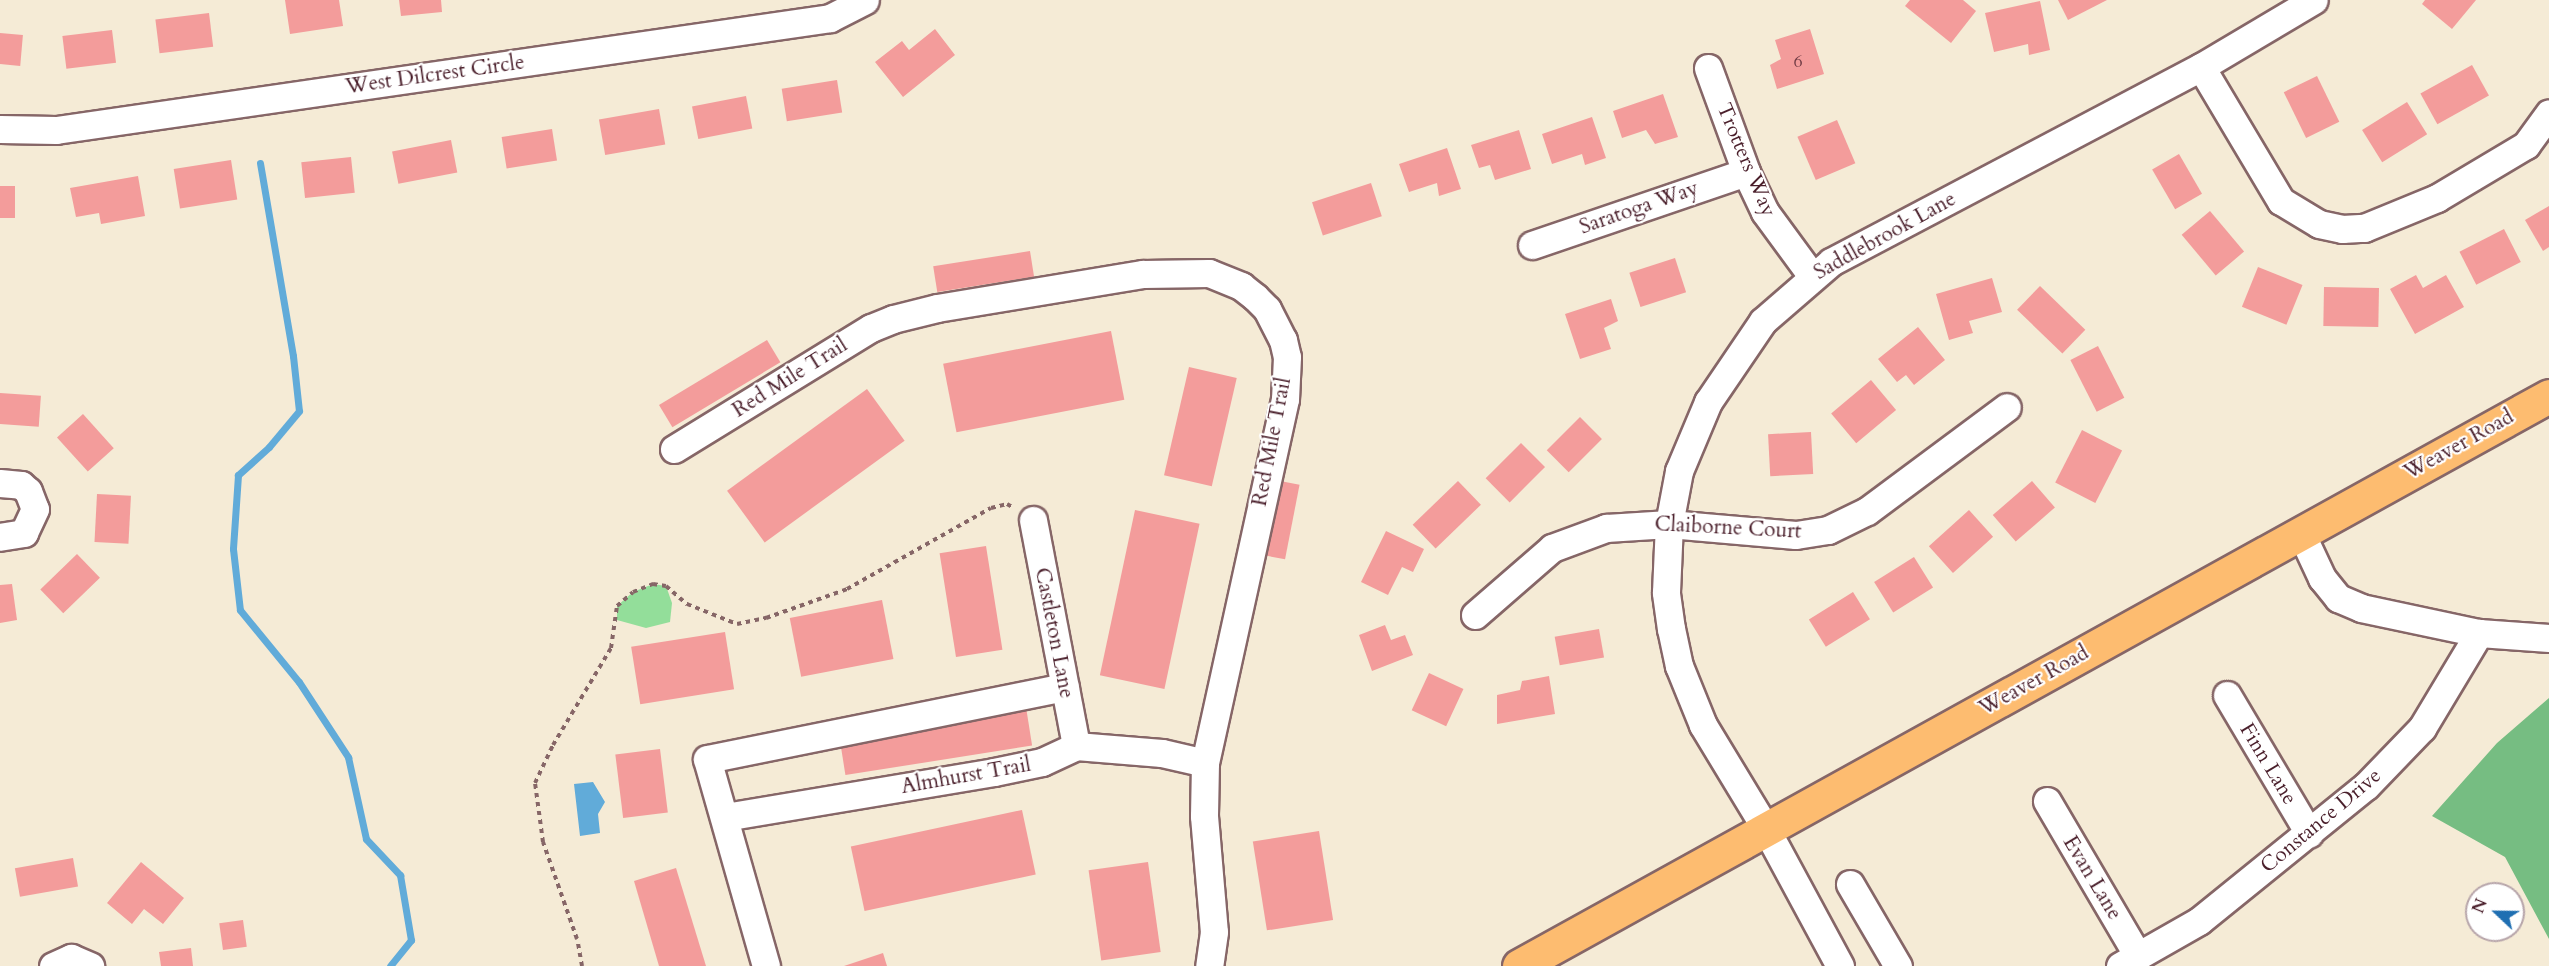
<!DOCTYPE html>
<style>
body{margin:0}
#map{position:relative;width:2549px;height:966px;overflow:hidden;background:#f5ebd6;font-family:Cardo,serif}
div>[style]{position:absolute}
[style*='--x']{left:calc(var(--x)*1px);top:calc(var(--y)*1px);width:calc(var(--w)*1px);rotate:calc(var(--a)*1deg)}
.green>*{inset:0;background:#93de9a}
.forest>*{inset:0;background:#76bd82}
.water>*{inset:0;background:#61abd9}
.stream>*{height:7px;margin:-3.5px;padding:0 3.5px;transform-origin:3.5px;border-radius:3.5px;background:#61abd9}
.building>*{inset:0;background:#f39c9b;transform-origin:0 0}
.path>*{height:4px;margin-top:-2px;transform-origin:0;background:repeating-linear-gradient(90deg,#866667 0 4.5px,transparent 0 9px)}
.roads{filter:drop-shadow(2px 0 #866667) drop-shadow(-2px 0 #866667) drop-shadow(0 2px #866667) drop-shadow(0 -2px #866667)}
.minor>*{height:27px;margin:-13.5px;padding:0 13.5px;transform-origin:13.5px;border-radius:13.5px;background:#fff}
.major>*{height:33px;margin:-16.5px;padding:0 16.5px;transform-origin:16.5px;border-radius:16.5px;background:#fdbc70}
span{translate:-50% -50%;white-space:nowrap;text-align:center;line-height:1.15;-webkit-text-stroke:4.5px #fff;paint-order:stroke}
.number-label{font-size:18px;color:#743e47}
.number-label span{-webkit-text-stroke-width:0}
.street-label{font-size:21px;color:#4a1f2b}
.north{position:absolute;left:2465px;top:882px;width:60px;height:60px;box-sizing:border-box;background:#fff;border:2px solid #b7a5aa;border-radius:50%;rotate:292deg;font-size:16px;font-weight:700;line-height:24px;text-align:center;color:#4a1f2b}
.north::after{content:'';display:block;margin:auto;width:21px;height:27px;background:#1f6fb2;clip-path:polygon(50% 0,100% 100%,50% 72%,0 100%)}
</style>
<div id="map">
<div class="green">
<div style="clip-path:polygon(653px 584px,666px 586px,672px 603px,670px 622px,646px 628px,617px 620px,617px 606px,633px 592px)"></div>
</div>
<div class="forest">
<div style="clip-path:polygon(2549px 698px,2549px 939px,2505px 857px,2432px 816px,2497px 743px)"></div>
</div>
<div class="water">
<div style="clip-path:polygon(593px 782px,605px 802px,598px 814px,600px 833px,580px 836px,574px 784px)"></div>
</div>
<div class="stream">
<div style="--x:260;--y:163;--w:196;--a:80.3"></div>
<div style="--x:293;--y:356;--w:55;--a:83.8"></div>
<div style="--x:299;--y:411;--w:47;--a:129.8"></div>
<div style="--x:269;--y:447;--w:42;--a:137.9"></div>
<div style="--x:238;--y:475;--w:74;--a:93.9"></div>
<div style="--x:233;--y:549;--w:61;--a:83.5"></div>
<div style="--x:240;--y:610;--w:93;--a:50.7"></div>
<div style="--x:299;--y:682;--w:90;--a:56.8"></div>
<div style="--x:348;--y:757;--w:84;--a:77.6"></div>
<div style="--x:366;--y:839;--w:50;--a:46.6"></div>
<div style="--x:400;--y:875;--w:66;--a:80.4"></div>
<div style="--x:411;--y:940;--w:33;--a:129"></div>
</div>
<div class="building">
<div style="clip-path:polygon(285px 0,339px 0,343px 26px,290px 34px)"></div>
<div style="clip-path:polygon(399px 0,441px 0,442px 12px,401px 16px)"></div>
<div style="clip-path:polygon(1910px 0,1963px 0,1976px 11px,1951px 43px,1905px 6px)"></div>
<div style="clip-path:polygon(2058px 0,2107px 0,2068px 20px)"></div>
<div style="clip-path:polygon(2425px 0,2476px 0,2452px 29px,2422px 4px)"></div>
<div style="clip-path:polygon(2040px 1px,2050px 50px,2029px 55px,2028px 44px,1994px 52px,1985px 13px)"></div>
<div style="left:209px;top:13px;width:34px;height:54px;rotate:83deg"></div>
<div style="clip-path:polygon(935px 29px,955px 55px,903px 97px,875px 62px,902px 41px,909px 50px)"></div>
<div style="clip-path:polygon(1810px 29px,1824px 74px,1777px 89px,1770px 65px,1781px 59px,1775px 40px)"></div>
<div style="left:112px;top:30px;width:33px;height:50px;rotate:83deg"></div>
<div style="left:0;top:33px;width:23px;height:31px;rotate:5deg"></div>
<div style="left:2472px;top:65px;width:35px;height:59px;rotate:61deg"></div>
<div style="left:2317px;top:76px;width:51px;height:37px;rotate:64deg"></div>
<div style="left:837px;top:80px;width:33px;height:56px;rotate:81deg"></div>
<div style="clip-path:polygon(1663px 94px,1678px 137px,1655px 144px,1646px 130px,1622px 138px,1613px 111px)"></div>
<div style="left:746px;top:96px;width:33px;height:55px;rotate:79deg"></div>
<div style="left:2407px;top:102px;width:38px;height:53px;rotate:58deg"></div>
<div style="left:659px;top:109px;width:36px;height:61px;rotate:80deg"></div>
<div style="clip-path:polygon(1592px 117px,1606px 158px,1585px 165px,1582px 154px,1552px 164px,1542px 134px)"></div>
<div style="left:1837px;top:120px;width:47px;height:43px;rotate:67deg"></div>
<div style="left:552px;top:129px;width:32px;height:51px;rotate:81deg"></div>
<div style="clip-path:polygon(1519px 130px,1531px 169px,1495px 180px,1490px 165px,1479px 168px,1471px 145px)"></div>
<div style="left:451px;top:140px;width:33px;height:60px;rotate:79deg"></div>
<div style="clip-path:polygon(1447px 148px,1461px 189px,1439px 196px,1437px 183px,1409px 192px,1399px 164px)"></div>
<div style="left:2179px;top:154px;width:46px;height:31px;rotate:60deg"></div>
<div style="left:351px;top:157px;width:36px;height:50px;rotate:84deg"></div>
<div style="left:231px;top:160px;width:40px;height:58px;rotate:81deg"></div>
<div style="clip-path:polygon(138px 176px,145px 216px,101px 224px,99px 213px,76px 217px,70px 188px)"></div>
<div style="left:1371px;top:183px;width:35px;height:62px;rotate:72deg"></div>
<div style="left:0;top:186px;width:15px;height:32px"></div>
<div style="clip-path:polygon(2549px 206px,2549px 247px,2543px 251px,2525px 220px)"></div>
<div style="left:2210px;top:211px;width:53px;height:37px;rotate:50deg"></div>
<div style="left:2504px;top:229px;width:37px;height:50px;rotate:63deg"></div>
<div style="left:1030px;top:251px;width:26px;height:98px;rotate:81deg"></div>
<div style="left:1675px;top:258px;width:36px;height:48px;rotate:72deg"></div>
<div style="left:2258px;top:267px;width:48px;height:43px;rotate:22deg"></div>
<div style="clip-path:polygon(2416px 275px,2423px 288px,2446px 275px,2464px 307px,2415px 334px,2390px 289px)"></div>
<div style="clip-path:polygon(1992px 278px,2002px 312px,1969px 321px,1973px 333px,1949px 340px,1936px 294px)"></div>
<div style="left:2040px;top:286px;width:63px;height:33px;rotate:44deg"></div>
<div style="left:2324px;top:287px;width:55px;height:39px;rotate:1deg"></div>
<div style="clip-path:polygon(1611px 299px,1618px 321px,1604px 328px,1611px 349px,1580px 359px,1565px 314px)"></div>
<div style="clip-path:polygon(1918px 327px,1945px 360px,1914px 385px,1906px 375px,1897px 382px,1878px 359px)"></div>
<div style="left:1111px;top:331px;width:70px;height:171px;rotate:79deg"></div>
<div style="left:767px;top:340px;width:26px;height:126px;rotate:59deg"></div>
<div style="left:2098px;top:346px;width:58px;height:31px;rotate:63deg"></div>
<div style="left:1189px;top:367px;width:49px;height:111px;rotate:13deg"></div>
<div style="left:1871px;top:380px;width:39px;height:52px;rotate:50deg"></div>
<div style="left:867px;top:389px;width:64px;height:173px;rotate:54deg"></div>
<div style="left:0;top:393px;width:41px;height:31px;rotate:4deg"></div>
<div style="left:83px;top:414px;width:46px;height:35px;rotate:48deg"></div>
<div style="left:1580px;top:417px;width:31px;height:47px;rotate:45deg"></div>
<div style="left:2082px;top:430px;width:45px;height:59px;rotate:27deg"></div>
<div style="left:1811px;top:432px;width:42px;height:43px;rotate:87deg"></div>
<div style="left:1521px;top:443px;width:34px;height:50px;rotate:45deg"></div>
<div style="left:1275px;top:480px;width:25px;height:76px;rotate:11deg"></div>
<div style="left:1458px;top:481px;width:33px;height:63px;rotate:46deg"></div>
<div style="left:2032px;top:481px;width:35px;height:52px;rotate:49deg"></div>
<div style="left:97px;top:494px;width:34px;height:48px;rotate:3deg"></div>
<div style="left:1135px;top:510px;width:66px;height:169px;rotate:12deg"></div>
<div style="left:1969px;top:510px;width:36px;height:54px;rotate:48deg"></div>
<div style="clip-path:polygon(1386px 531px,1424px 549px,1413px 572px,1402px 567px,1388px 595px,1361px 582px)"></div>
<div style="left:986px;top:546px;width:105px;height:47px;rotate:81deg"></div>
<div style="left:77px;top:554px;width:33px;height:51px;rotate:46deg"></div>
<div style="left:1914px;top:557px;width:36px;height:47px;rotate:58deg"></div>
<div style="clip-path:polygon(12px 584px,17px 620px,0 623px,0 585px)"></div>
<div style="left:1853px;top:592px;width:32px;height:52px;rotate:58deg"></div>
<div style="left:882px;top:600px;width:60px;height:94px;rotate:79deg"></div>
<div style="clip-path:polygon(1385px 625px,1391px 640px,1405px 635px,1413px 655px,1372px 671px,1359px 635px)"></div>
<div style="left:1599px;top:629px;width:29px;height:45px;rotate:80deg"></div>
<div style="left:725px;top:632px;width:58px;height:95px;rotate:81deg"></div>
<div style="left:1429px;top:673px;width:38px;height:41px;rotate:25deg"></div>
<div style="clip-path:polygon(1549px 676px,1555px 714px,1497px 724px,1497px 695px,1520px 690px,1522px 681px)"></div>
<div style="left:1026px;top:707px;width:39px;height:189px;rotate:81deg"></div>
<div style="left:660px;top:749px;width:64px;height:45px;rotate:83deg"></div>
<div style="left:1022px;top:810px;width:66px;height:175px;rotate:78deg"></div>
<div style="left:1319px;top:831px;width:90px;height:67px;rotate:81deg"></div>
<div style="left:73px;top:858px;width:29px;height:59px;rotate:80deg"></div>
<div style="clip-path:polygon(141px 862px,184px 898px,163px 924px,144px 909px,132px 924px,107px 903px)"></div>
<div style="left:1148px;top:862px;width:91px;height:60px;rotate:82deg"></div>
<div style="clip-path:polygon(676px 868px,706px 966px,659px 966px,634px 881px)"></div>
<div style="left:243px;top:920px;width:27px;height:24px;rotate:82deg"></div>
<div style="clip-path:polygon(191px 948px,193px 966px,161px 966px,159px 952px)"></div>
<div style="clip-path:polygon(883px 953px,887px 966px,844px 966px)"></div>
</div>
<div class="path">
<div style="--x:582;--y:966;--w:27;--a:-100"></div>
<div style="--x:577;--y:939;--w:103;--a:-109.3"></div>
<div style="--x:543;--y:842;--w:60;--a:-97.7"></div>
<div style="--x:535;--y:783;--w:42;--a:-64.7"></div>
<div style="--x:553;--y:745;--w:113;--a:-59.1"></div>
<div style="--x:611;--y:648;--w:42;--a:-81.9"></div>
<div style="--x:617;--y:606;--w:21;--a:-41"></div>
<div style="--x:633;--y:592;--w:22;--a:-22"></div>
<div style="--x:653;--y:584;--w:13;--a:9"></div>
<div style="--x:666;--y:586;--w:28;--a:41"></div>
<div style="--x:687;--y:604;--w:54;--a:21.8"></div>
<div style="--x:737;--y:624;--w:30;--a:-12"></div>
<div style="--x:766;--y:618;--w:86;--a:-19.7"></div>
<div style="--x:847;--y:589;--w:165;--a:-29.4"></div>
<div style="--x:991;--y:508;--w:16;--a:-14"></div>
<div style="--x:1007;--y:504;--w:8;--a:30"></div>
</div>
<div class="roads">
<div class="minor">
<div style="--x:2201;--y:67;--w:156;--a:59.2"></div>
<div style="--x:2281;--y:201;--w:44;--a:31.2"></div>
<div style="--x:2319;--y:224;--w:24;--a:12"></div>
<div style="--x:2342;--y:229;--w:22;--a:-3"></div>
<div style="--x:2364;--y:228;--w:79;--a:-22.3"></div>
<div style="--x:2437;--y:198;--w:104;--a:-30.8"></div>
<div style="--x:2526;--y:145;--w:39;--a:-54"></div>
<div style="--x:1708;--y:68;--w:111;--a:69.9"></div>
<div style="--x:1746;--y:172;--w:44;--a:64.6"></div>
<div style="--x:1765;--y:212;--w:79;--a:53.7"></div>
<div style="--x:0;--y:129;--w:56;--a:1"></div>
<div style="--x:56;--y:130;--w:782;--a:-8.23"></div>
<div style="--x:830;--y:18;--w:39;--a:-27"></div>
<div style="--x:1532;--y:245;--w:226;--a:-18.8"></div>
<div style="--x:674;--y:449;--w:231;--a:-31.6"></div>
<div style="--x:871;--y:328;--w:24;--a:-22"></div>
<div style="--x:893;--y:319;--w:45;--a:-14"></div>
<div style="--x:937;--y:308;--w:209;--a:-9.4"></div>
<div style="--x:1143;--y:274;--w:66;--a:-0.9"></div>
<div style="--x:1209;--y:273;--w:35;--a:22"></div>
<div style="--x:1241;--y:286;--w:18;--a:38"></div>
<div style="--x:1255;--y:297;--w:17;--a:45"></div>
<div style="--x:1267;--y:309;--w:35;--a:63"></div>
<div style="--x:1283;--y:340;--w:17;--a:77"></div>
<div style="--x:1287;--y:357;--w:42;--a:92.7"></div>
<div style="--x:1285;--y:399;--w:373;--a:102.4"></div>
<div style="--x:1205;--y:763;--w:53;--a:91.1"></div>
<div style="--x:1204;--y:816;--w:116;--a:85.1"></div>
<div style="--x:1214;--y:932;--w:34;--a:98"></div>
<div style="--x:0;--y:483;--w:21;--a:5"></div>
<div style="--x:21;--y:485;--w:9;--a:41"></div>
<div style="--x:28;--y:491;--w:19;--a:69"></div>
<div style="--x:35;--y:509;--w:26;--a:115"></div>
<div style="--x:24;--y:533;--w:24;--a:171"></div>
<div style="--x:1033;--y:520;--w:230;--a:79.2"></div>
<div style="--x:2301;--y:533;--w:50;--a:65"></div>
<div style="--x:2322;--y:578;--w:26;--a:51"></div>
<div style="--x:2338;--y:598;--w:25;--a:23"></div>
<div style="--x:2361;--y:608;--w:121;--a:12"></div>
<div style="--x:2479;--y:633;--w:70;--a:4.1"></div>
<div style="--x:1475;--y:615;--w:102;--a:-41"></div>
<div style="--x:1552;--y:548;--w:58;--a:-20.3"></div>
<div style="--x:1606;--y:528;--w:63;--a:-3.6"></div>
<div style="--x:1669;--y:524;--w:127;--a:5"></div>
<div style="--x:1796;--y:535;--w:32;--a:-9"></div>
<div style="--x:1828;--y:530;--w:43;--a:-26"></div>
<div style="--x:1867;--y:511;--w:174;--a:-36.6"></div>
<div style="--x:2227;--y:695;--w:161;--a:59.3"></div>
<div style="--x:2047;--y:801;--w:180;--a:59.6"></div>
<div style="--x:725;--y:817;--w:273;--a:-9.5"></div>
<div style="--x:994;--y:772;--w:49;--a:-11.8"></div>
<div style="--x:1042;--y:762;--w:38;--a:-25"></div>
<div style="--x:1076;--y:746;--w:86;--a:4.7"></div>
<div style="--x:1162;--y:753;--w:44;--a:13.1"></div>
<div style="--x:1850;--y:884;--w:95;--a:59.7"></div>
<div style="--x:53;--y:966;--w:20;--a:-24"></div>
<div style="--x:71;--y:958;--w:21;--a:23"></div>
<div style="--x:766;--y:966;--w:215;--a:-105.9"></div>
<div style="--x:707;--y:759;--w:365;--a:-11.4"></div>
<div style="--x:1840;--y:966;--w:156;--a:-118.4"></div>
<div style="--x:1766;--y:829;--w:122;--a:-121.2"></div>
<div style="--x:1703;--y:725;--w:64;--a:-112.1"></div>
<div style="--x:1679;--y:666;--w:38;--a:-102"></div>
<div style="--x:1671;--y:629;--w:37;--a:-98"></div>
<div style="--x:1666;--y:592;--w:68;--a:-87.5"></div>
<div style="--x:1669;--y:524;--w:54;--a:-79.3"></div>
<div style="--x:1679;--y:471;--w:75;--a:-67.2"></div>
<div style="--x:1708;--y:402;--w:98;--a:-55.8"></div>
<div style="--x:1763;--y:321;--w:90;--a:-40.9"></div>
<div style="--x:1831;--y:262;--w:418;--a:-27.8"></div>
<div style="--x:2201;--y:67;--w:131;--a:-30.7"></div>
<div style="--x:2120;--y:966;--w:91;--a:-29.7"></div>
<div style="--x:2199;--y:921;--w:215;--a:-39"></div>
<div style="--x:2366;--y:786;--w:81;--a:-46"></div>
<div style="--x:2422;--y:728;--w:111;--a:-59"></div>
</div>
<div class="major">
<div style="--x:1519;--y:966;--w:1177;--a:-28.96"></div>
</div>
</div>
<div class="number-label">
<span style="left:1798px;top:62px">6</span>
</div>
<div class="street-label">
<span style="left:435px;top:75px;rotate:-8deg">West Dilcrest Circle</span>
<span style="left:1746px;top:160px;rotate:67deg">Trotters Way</span>
<span style="left:1639px;top:208px;rotate:-19deg">Saratoga Way</span>
<span style="left:1885px;top:236px;rotate:-29deg">Saddlebrook Lane</span>
<span style="left:790px;top:378px;rotate:-32deg">Red Mile Trail</span>
<span style="left:1272px;top:442px;rotate:-79deg">Red Mile Trail</span>
<span style="left:2459px;top:445px;rotate:-29deg">Weaver Road</span>
<span style="left:1728px;top:528px;rotate:3deg">Claiborne Court</span>
<span style="left:1054px;top:633px;rotate:79deg">Castleton Lane</span>
<span style="left:2034px;top:681px;rotate:-29deg">Weaver Road</span>
<span style="left:2268px;top:764px;rotate:59deg">Finn Lane</span>
<span style="left:966px;top:776px;rotate:-10deg">Almhurst Trail</span>
<span style="left:2321px;top:821px;rotate:-40deg">Constance Drive</span>
<span style="left:2092px;top:878px;rotate:59deg">Evan Lane</span>
</div>
<div class="north">N</div>
</div>
